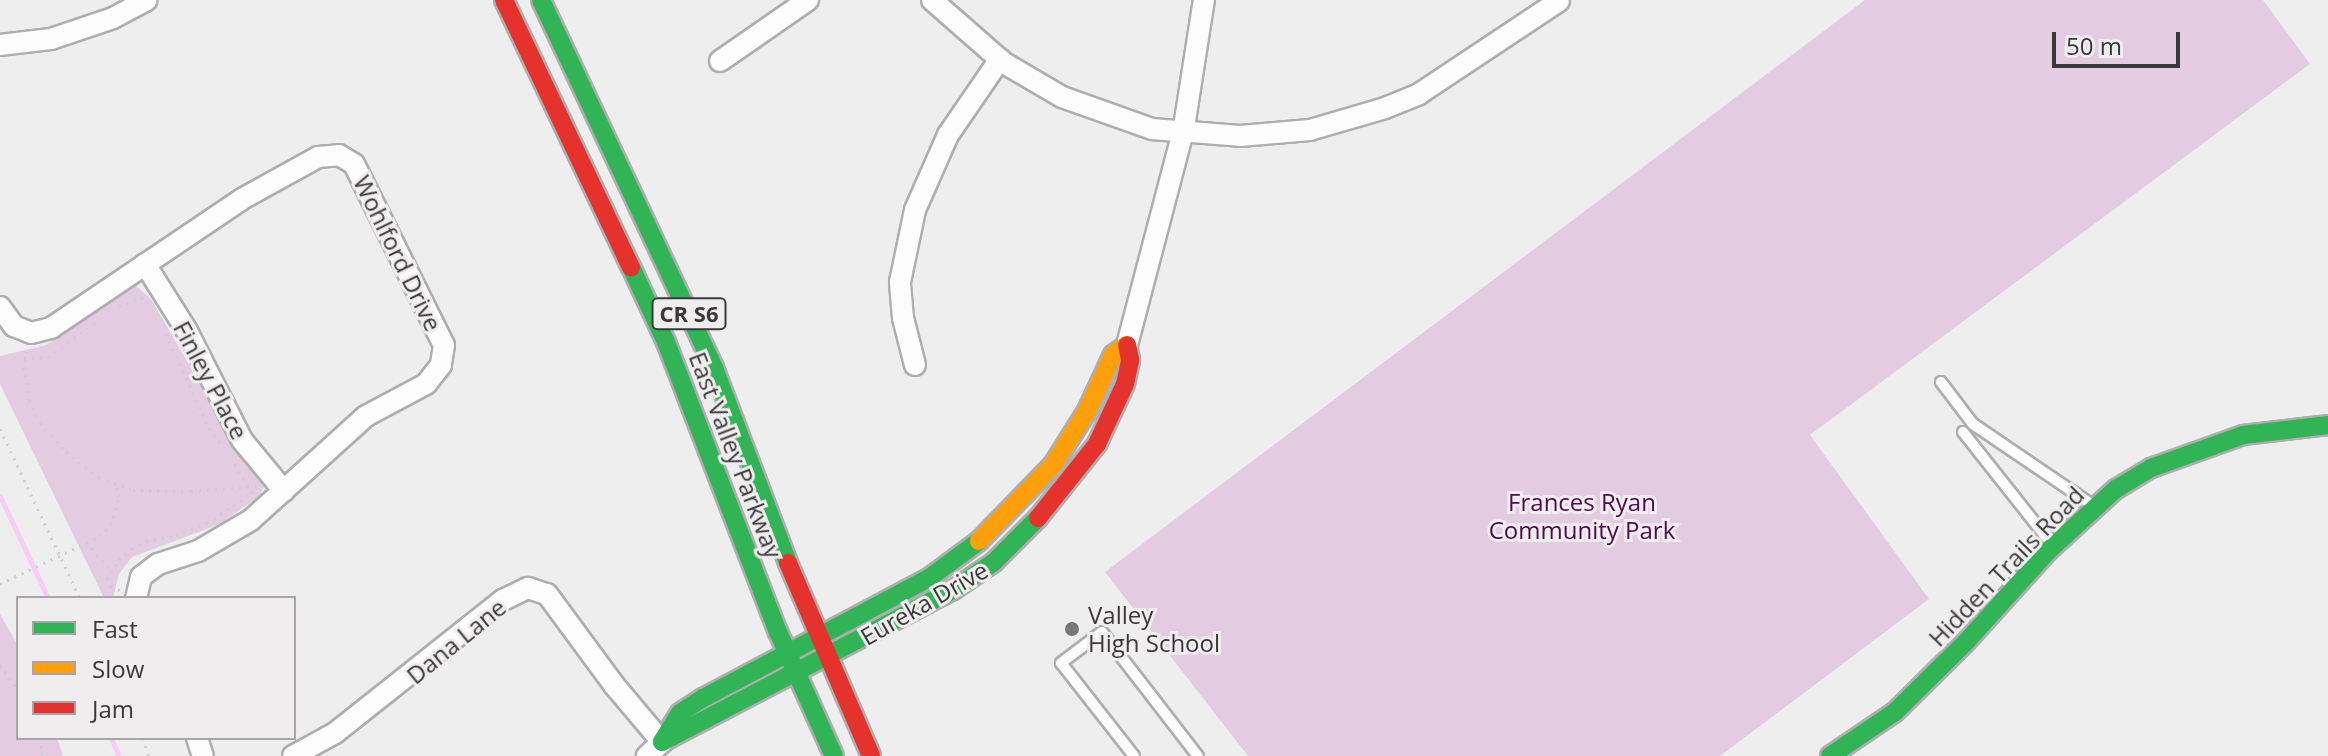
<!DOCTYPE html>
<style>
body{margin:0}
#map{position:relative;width:2328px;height:756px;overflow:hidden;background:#efeeef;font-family:"Open Sans",sans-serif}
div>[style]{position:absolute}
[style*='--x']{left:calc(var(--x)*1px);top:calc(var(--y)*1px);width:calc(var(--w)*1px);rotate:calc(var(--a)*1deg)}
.green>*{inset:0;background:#e3cce2}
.stream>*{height:5px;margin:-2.5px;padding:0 2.5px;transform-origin:2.5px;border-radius:2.5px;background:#f7ccf5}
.path>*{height:3px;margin-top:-1.5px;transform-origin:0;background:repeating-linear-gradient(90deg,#cfcecf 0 2px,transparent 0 8px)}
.roads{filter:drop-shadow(2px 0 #afaeaf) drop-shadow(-2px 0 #afaeaf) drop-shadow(0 2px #afaeaf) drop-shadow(0 -2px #afaeaf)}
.lane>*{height:10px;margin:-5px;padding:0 5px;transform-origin:5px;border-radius:5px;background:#fdfcfd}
.street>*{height:20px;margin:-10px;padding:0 10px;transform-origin:10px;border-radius:10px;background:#fdfcfd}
.fast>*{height:18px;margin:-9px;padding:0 9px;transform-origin:9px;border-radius:9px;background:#30b455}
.slow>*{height:18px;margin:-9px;padding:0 9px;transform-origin:9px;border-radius:9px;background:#ff9f0a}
.jam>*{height:18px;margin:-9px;padding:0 9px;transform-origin:9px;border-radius:9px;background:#e5322d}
.dots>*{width:22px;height:22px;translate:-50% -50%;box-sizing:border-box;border:4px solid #f0edef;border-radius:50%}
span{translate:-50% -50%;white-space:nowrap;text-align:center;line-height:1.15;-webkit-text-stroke:6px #f0edef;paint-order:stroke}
.shield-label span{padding:2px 6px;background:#f0edef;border:2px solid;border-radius:6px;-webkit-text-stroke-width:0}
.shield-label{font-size:22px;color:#3a393a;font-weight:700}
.street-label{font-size:24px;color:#3a393a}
.park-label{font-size:24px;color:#510951}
.poi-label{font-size:24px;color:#3a393a}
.left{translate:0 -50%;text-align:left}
.legend{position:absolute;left:16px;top:596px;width:280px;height:144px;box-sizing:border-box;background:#f0edef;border:2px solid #a7a5a7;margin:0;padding:10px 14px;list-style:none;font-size:24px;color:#3a393a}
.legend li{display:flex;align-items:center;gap:16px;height:40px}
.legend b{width:40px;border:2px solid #a7a5a7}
.scale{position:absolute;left:2052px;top:32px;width:128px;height:36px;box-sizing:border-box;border:4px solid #3a393a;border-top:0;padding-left:10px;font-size:24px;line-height:28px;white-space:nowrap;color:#3a393a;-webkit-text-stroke:6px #f0edef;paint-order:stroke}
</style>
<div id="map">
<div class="green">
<div style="clip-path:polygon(1865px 0,2263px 0,2310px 64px,1810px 435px,1929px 599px,1720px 756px,1248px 756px,1105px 572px)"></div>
<div style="clip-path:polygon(136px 286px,151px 299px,206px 394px,265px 485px,259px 496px,220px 524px,132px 557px,119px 574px,113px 598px,104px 598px,0 384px,0 356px,46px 345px)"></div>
<div style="clip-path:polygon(0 614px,18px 646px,18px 738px,57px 738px,63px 756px,0 756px)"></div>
</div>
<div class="stream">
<div style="--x:0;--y:496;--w:113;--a:64.8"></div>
<div style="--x:111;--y:738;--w:20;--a:66"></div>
</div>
<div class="path">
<div style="--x:119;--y:306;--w:24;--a:-22"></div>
<div style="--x:141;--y:297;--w:9;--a:49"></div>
<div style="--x:166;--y:334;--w:103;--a:65.4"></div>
<div style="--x:209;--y:428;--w:25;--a:53"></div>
<div style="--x:26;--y:351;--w:16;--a:97"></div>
<div style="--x:24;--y:367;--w:33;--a:81"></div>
<div style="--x:29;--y:400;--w:25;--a:64"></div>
<div style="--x:40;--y:423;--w:39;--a:48"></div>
<div style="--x:66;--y:452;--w:42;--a:38.2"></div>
<div style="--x:99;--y:478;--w:36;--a:19"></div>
<div style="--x:133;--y:490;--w:58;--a:1"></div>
<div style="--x:191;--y:491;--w:66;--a:-4.3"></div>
<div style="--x:24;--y:358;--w:24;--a:-2"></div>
<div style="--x:48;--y:357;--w:61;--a:-36.3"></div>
<div style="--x:0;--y:429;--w:187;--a:64.7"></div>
<div style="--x:86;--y:542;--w:40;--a:49"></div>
<div style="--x:0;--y:584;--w:111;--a:-25.6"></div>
<div style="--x:100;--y:536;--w:16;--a:-45"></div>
<div style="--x:111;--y:525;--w:29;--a:-74"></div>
<div style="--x:119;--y:497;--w:13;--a:-103"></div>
<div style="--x:120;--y:590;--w:9;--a:-159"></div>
<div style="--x:112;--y:587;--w:9;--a:-122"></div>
<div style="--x:107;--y:579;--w:22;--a:-58"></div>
<div style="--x:119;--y:560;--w:17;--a:-40"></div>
<div style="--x:132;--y:549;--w:16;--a:-30"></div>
<div style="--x:146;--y:541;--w:31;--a:-11"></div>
<div style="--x:176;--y:535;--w:33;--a:-21"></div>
<div style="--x:207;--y:523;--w:54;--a:-33.7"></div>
<div style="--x:252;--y:493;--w:37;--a:-121"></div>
<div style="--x:0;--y:665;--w:31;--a:54"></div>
<div style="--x:40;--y:738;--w:18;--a:84"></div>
<div style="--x:143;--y:738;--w:19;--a:72"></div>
</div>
<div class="roads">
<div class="lane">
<div style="--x:1941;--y:382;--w:53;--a:52.7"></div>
<div style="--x:1973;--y:424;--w:144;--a:34.2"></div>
<div style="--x:1963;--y:432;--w:142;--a:51.6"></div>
<div style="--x:1134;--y:756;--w:118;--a:-128.1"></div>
<div style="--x:1061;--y:663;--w:51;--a:-37.1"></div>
<div style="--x:1102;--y:632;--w:157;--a:52.3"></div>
</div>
<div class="street">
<div style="--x:932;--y:0;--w:96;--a:41.2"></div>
<div style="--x:1004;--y:63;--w:67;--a:30.4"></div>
<div style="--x:1062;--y:97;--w:96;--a:19.6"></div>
<div style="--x:1152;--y:129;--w:88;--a:4.5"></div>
<div style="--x:1240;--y:136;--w:70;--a:-4.9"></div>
<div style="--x:1310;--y:130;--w:78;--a:-16.3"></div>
<div style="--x:1385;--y:108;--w:37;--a:-22"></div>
<div style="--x:1419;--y:94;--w:168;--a:-33.6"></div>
<div style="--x:0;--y:45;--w:51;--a:-6.7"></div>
<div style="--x:51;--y:39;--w:65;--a:-18.7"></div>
<div style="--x:113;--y:18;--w:38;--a:-28"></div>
<div style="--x:720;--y:61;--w:107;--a:-34.7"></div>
<div style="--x:145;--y:264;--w:79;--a:57.9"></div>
<div style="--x:187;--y:331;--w:122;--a:63.2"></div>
<div style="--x:242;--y:440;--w:66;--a:50.5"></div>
<div style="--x:0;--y:307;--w:24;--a:54"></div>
<div style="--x:14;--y:326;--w:18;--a:22"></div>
<div style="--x:31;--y:333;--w:21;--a:-14"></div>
<div style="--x:51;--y:328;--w:230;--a:-34"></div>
<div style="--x:242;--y:199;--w:87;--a:-28.9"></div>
<div style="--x:318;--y:157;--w:21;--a:-5"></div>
<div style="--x:339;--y:155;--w:17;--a:31"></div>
<div style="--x:354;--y:164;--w:202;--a:63.6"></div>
<div style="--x:444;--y:345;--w:20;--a:99"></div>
<div style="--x:441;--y:365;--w:24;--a:128"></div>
<div style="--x:426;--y:384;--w:68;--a:151.9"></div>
<div style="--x:366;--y:416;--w:155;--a:137.9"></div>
<div style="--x:251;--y:520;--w:61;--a:149.7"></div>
<div style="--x:198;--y:551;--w:42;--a:162"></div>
<div style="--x:158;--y:564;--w:21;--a:143"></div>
<div style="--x:141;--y:577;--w:22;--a:103"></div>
<div style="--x:1127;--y:345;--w:225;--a:-75.3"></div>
<div style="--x:1184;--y:127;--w:129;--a:-81.1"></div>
<div style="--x:915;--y:365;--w:49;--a:-104.3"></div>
<div style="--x:903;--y:318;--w:36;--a:-95"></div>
<div style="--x:900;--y:282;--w:74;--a:-78.2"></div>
<div style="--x:915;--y:210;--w:82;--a:-66.3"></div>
<div style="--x:948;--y:135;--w:92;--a:-55.6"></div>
<div style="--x:197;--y:738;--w:19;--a:72"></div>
<div style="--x:293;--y:756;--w:48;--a:-28.7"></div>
<div style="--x:335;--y:733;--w:214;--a:-38.4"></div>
<div style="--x:503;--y:600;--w:28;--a:-26"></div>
<div style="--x:528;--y:588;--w:20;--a:18"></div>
<div style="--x:547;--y:594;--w:113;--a:53.6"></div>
<div style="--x:614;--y:685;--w:75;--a:49.9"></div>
<div style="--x:662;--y:742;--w:21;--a:137"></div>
</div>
<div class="fast">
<div style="--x:541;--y:0;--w:407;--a:64.8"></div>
<div style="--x:714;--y:368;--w:209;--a:69.2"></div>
<div style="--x:631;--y:267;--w:83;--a:65"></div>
<div style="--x:666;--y:342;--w:311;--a:68.9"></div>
<div style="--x:778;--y:632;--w:136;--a:65.7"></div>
<div style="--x:979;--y:541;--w:62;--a:143.5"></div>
<div style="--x:929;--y:578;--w:256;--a:152"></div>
<div style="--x:703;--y:698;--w:27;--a:147"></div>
<div style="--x:680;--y:713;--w:34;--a:122"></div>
<div style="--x:662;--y:742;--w:328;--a:-27.6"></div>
<div style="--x:953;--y:590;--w:50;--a:-34.3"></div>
<div style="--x:994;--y:562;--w:62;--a:-45"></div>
<div style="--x:1830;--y:756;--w:78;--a:-34.1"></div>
<div style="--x:1895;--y:712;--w:98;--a:-44.6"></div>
<div style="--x:1965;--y:643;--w:124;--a:-47.9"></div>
<div style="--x:2048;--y:551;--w:92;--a:-42.4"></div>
<div style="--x:2116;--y:489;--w:41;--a:-31"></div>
<div style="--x:2151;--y:468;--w:98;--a:-19.7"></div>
<div style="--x:2243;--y:435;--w:86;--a:-6.7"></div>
</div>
<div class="slow">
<div style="--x:979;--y:541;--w:106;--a:-45.8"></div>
<div style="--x:1053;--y:465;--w:64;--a:-57.8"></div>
<div style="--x:1087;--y:411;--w:62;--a:-65.1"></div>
<div style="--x:1113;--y:355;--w:17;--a:-36"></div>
</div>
<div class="jam">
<div style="--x:504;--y:0;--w:296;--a:64.6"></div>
<div style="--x:1038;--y:518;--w:95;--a:-51.4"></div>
<div style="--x:1097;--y:444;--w:66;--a:-65"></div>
<div style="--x:1125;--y:384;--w:25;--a:-78"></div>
<div style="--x:1130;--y:360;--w:15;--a:-101"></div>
<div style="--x:788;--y:563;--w:210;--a:66.7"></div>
</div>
</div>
<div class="dots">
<div style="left:1072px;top:629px;background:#797879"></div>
</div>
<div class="shield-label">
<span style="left:689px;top:314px">CR S6</span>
</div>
<div class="street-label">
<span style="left:398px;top:253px;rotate:64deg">Wohlford Drive</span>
<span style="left:211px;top:380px;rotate:62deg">Finley Place</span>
<span style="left:736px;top:455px;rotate:69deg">East Valley Parkway</span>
<span style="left:2006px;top:566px;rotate:-46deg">Hidden Trails Road</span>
<span style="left:924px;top:603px;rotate:-30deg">Eureka Drive</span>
<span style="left:456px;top:641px;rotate:-39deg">Dana Lane</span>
</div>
<div class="park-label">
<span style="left:1582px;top:516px">Frances Ryan<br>Community Park</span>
</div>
<div class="poi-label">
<span class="left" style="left:1088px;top:629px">Valley<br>High School</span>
</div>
<ul class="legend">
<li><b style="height:10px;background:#30b455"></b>Fast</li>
<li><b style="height:10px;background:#ff9f0a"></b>Slow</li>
<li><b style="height:10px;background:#e5322d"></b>Jam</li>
</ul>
<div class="scale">50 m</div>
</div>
